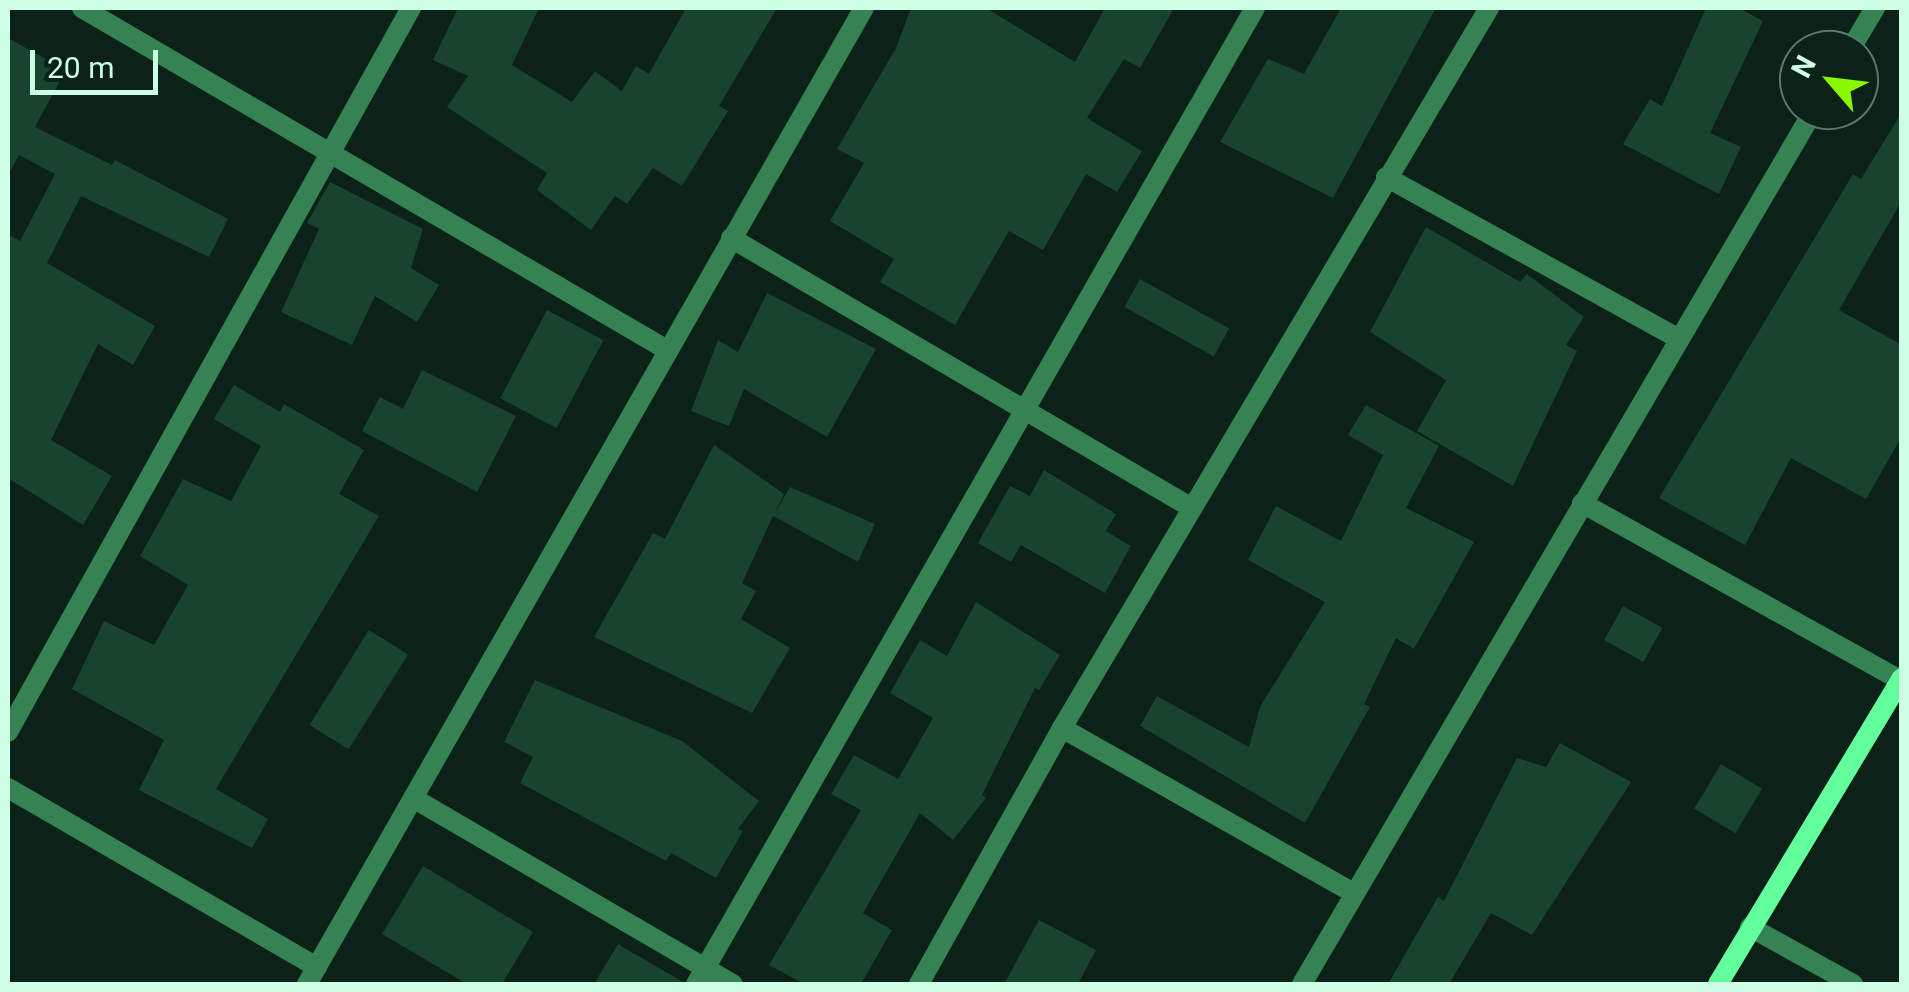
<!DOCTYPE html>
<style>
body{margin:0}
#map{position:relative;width:1909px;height:992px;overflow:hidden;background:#0c2117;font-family:Roboto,sans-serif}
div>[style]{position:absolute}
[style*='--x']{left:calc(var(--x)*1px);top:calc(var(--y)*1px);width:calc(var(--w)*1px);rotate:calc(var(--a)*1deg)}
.building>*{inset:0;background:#17432f;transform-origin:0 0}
.street>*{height:20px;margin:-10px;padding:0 10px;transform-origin:10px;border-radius:10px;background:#358353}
.secondary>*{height:20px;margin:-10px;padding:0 10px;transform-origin:10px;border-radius:10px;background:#64ff9d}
span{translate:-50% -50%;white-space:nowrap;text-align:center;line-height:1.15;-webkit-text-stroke:10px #0c2117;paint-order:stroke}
.frame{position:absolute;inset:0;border:10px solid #cdffe4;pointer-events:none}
.north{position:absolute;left:1779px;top:30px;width:100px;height:100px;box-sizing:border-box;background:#0c2117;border:2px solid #597a69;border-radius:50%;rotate:298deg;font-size:28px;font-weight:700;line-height:40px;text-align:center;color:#cdffe4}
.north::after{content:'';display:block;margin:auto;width:35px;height:45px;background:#8af800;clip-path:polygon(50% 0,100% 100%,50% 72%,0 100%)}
.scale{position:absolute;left:30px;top:50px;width:128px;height:45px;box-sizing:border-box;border:5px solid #cdffe4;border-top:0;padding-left:12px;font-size:30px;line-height:35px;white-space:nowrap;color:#cdffe4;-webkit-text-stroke:8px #0c2117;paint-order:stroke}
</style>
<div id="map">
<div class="building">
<div style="clip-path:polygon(458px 8px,539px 8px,512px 65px,572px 102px,595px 71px,622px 91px,636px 66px,649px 74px,686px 8px,777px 8px,719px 106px,728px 111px,682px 186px,653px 168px,627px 204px,615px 196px,591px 230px,537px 190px,547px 173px,447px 107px,468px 76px,433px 60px)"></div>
<div style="clip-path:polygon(911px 8px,986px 8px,1075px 62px,1105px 8px,1174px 8px,1140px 68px,1124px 59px,1087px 118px,1142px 151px,1117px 192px,1086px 174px,1043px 250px,1009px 231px,955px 325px,880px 282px,894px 259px,830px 221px,864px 163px,837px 149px,896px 48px)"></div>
<div style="clip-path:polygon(1341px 8px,1436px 8px,1333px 198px,1220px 142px,1268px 59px,1304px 74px)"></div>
<div style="clip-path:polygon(1706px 8px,1739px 8px,1763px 21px,1710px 133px,1741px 147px,1719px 194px,1623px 144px,1650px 99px,1662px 106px)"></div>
<div style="clip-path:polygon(8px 38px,66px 70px,35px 127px,112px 165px,115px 160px,228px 219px,209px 257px,81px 196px,47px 263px,155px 326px,133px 365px,98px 344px,51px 440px,112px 476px,83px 525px,8px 478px,8px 234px,20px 241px,55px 174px,19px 155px,8px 175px)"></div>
<div style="clip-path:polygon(1902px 112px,1901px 202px,1839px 310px,1902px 345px,1902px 436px,1866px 499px,1791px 458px,1745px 545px,1659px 498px,1853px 174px,1861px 179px)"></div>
<div style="clip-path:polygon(330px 182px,423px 229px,411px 268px,439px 285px,417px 322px,375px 296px,352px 345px,281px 312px,319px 229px,307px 223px)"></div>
<div style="clip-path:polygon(1426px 227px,1520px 282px,1527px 274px,1584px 317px,1566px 345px,1577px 351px,1513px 486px,1417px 431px,1446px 380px,1370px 332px)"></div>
<div style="left:1140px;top:279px;width:102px;height:32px;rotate:29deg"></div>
<div style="clip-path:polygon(767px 293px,876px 349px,827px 437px,744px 389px,729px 426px,691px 411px,718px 340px,738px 352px)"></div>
<div style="left:547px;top:310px;width:64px;height:100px;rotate:28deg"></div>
<div style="clip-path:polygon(422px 370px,516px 416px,477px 492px,362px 431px,380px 397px,403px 409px)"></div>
<div style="clip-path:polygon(234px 385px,280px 412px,284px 404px,364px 450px,339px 494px,379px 516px,216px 789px,268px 819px,252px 848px,139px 790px,164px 740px,72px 689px,104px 621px,154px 645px,188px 585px,140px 556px,183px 479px,231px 501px,261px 446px,214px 419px)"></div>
<div style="clip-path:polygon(1366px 405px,1439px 446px,1406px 508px,1474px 542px,1414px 649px,1396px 638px,1364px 704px,1370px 707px,1305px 823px,1140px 726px,1157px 696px,1249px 747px,1260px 707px,1325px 602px,1248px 560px,1276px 506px,1341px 541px,1383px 455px,1348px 435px)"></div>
<div style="clip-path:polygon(714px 445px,784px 494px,775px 513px,790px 487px,875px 524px,858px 562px,773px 516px,742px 583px,756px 591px,741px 619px,790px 648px,752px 713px,594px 637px,653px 533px,665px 539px)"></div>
<div style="clip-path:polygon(1044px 470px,1116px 514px,1106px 531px,1131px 546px,1105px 593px,1021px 545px,1011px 562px,978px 543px,1010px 486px,1030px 496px)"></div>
<div style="clip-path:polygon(976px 602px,1060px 655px,1039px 690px,1035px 688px,982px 795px,986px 798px,953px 840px,920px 813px,863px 913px,892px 930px,861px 984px,804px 984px,769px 965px,861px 810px,831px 794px,854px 755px,898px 779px,933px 718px,890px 693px,920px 640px,947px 656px)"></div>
<div style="left:1623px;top:606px;width:45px;height:39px;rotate:29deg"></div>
<div style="left:369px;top:630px;width:46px;height:112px;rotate:32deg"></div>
<div style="clip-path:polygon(535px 680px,682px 741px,759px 801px,738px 829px,743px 831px,716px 878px,671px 853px,666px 861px,520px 783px,533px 757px,504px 742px)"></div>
<div style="clip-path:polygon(1560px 743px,1631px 782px,1532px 935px,1491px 913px,1449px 984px,1388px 984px,1438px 897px,1444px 901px,1517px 758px,1546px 767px)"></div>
<div style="left:1721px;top:764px;width:48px;height:52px;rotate:31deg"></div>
<div style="clip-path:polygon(423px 866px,533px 932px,502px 984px,467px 984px,382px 934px)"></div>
<div style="clip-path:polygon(1039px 920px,1096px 950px,1078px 984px,1004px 984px)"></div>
<div style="clip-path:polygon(618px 944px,683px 982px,682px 984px,594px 984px)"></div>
</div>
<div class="street">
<div style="--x:82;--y:8;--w:678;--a:30.31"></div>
<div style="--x:1850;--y:50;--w:49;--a:-59.2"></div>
<div style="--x:1386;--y:177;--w:335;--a:28.9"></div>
<div style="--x:731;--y:238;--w:534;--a:30.36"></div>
<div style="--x:1582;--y:503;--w:364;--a:29.1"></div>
<div style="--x:1062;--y:728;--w:335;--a:29.5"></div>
<div style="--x:8;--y:732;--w:829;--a:-60.9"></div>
<div style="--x:8;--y:788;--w:357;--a:30.1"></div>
<div style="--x:413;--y:798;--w:370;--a:30.2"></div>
<div style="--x:1750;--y:927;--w:118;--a:29"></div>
<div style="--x:307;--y:984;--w:1124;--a:-60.29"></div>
<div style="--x:696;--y:984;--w:1125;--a:-60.2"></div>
<div style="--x:919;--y:984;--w:293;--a:-60.8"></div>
<div style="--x:1062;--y:728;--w:837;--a:-59.33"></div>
<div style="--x:1302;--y:984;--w:1013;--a:-59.64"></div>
</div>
<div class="secondary">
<div style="--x:1718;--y:984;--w:357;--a:-59"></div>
</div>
<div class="frame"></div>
<div class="north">N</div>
<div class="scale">20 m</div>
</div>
